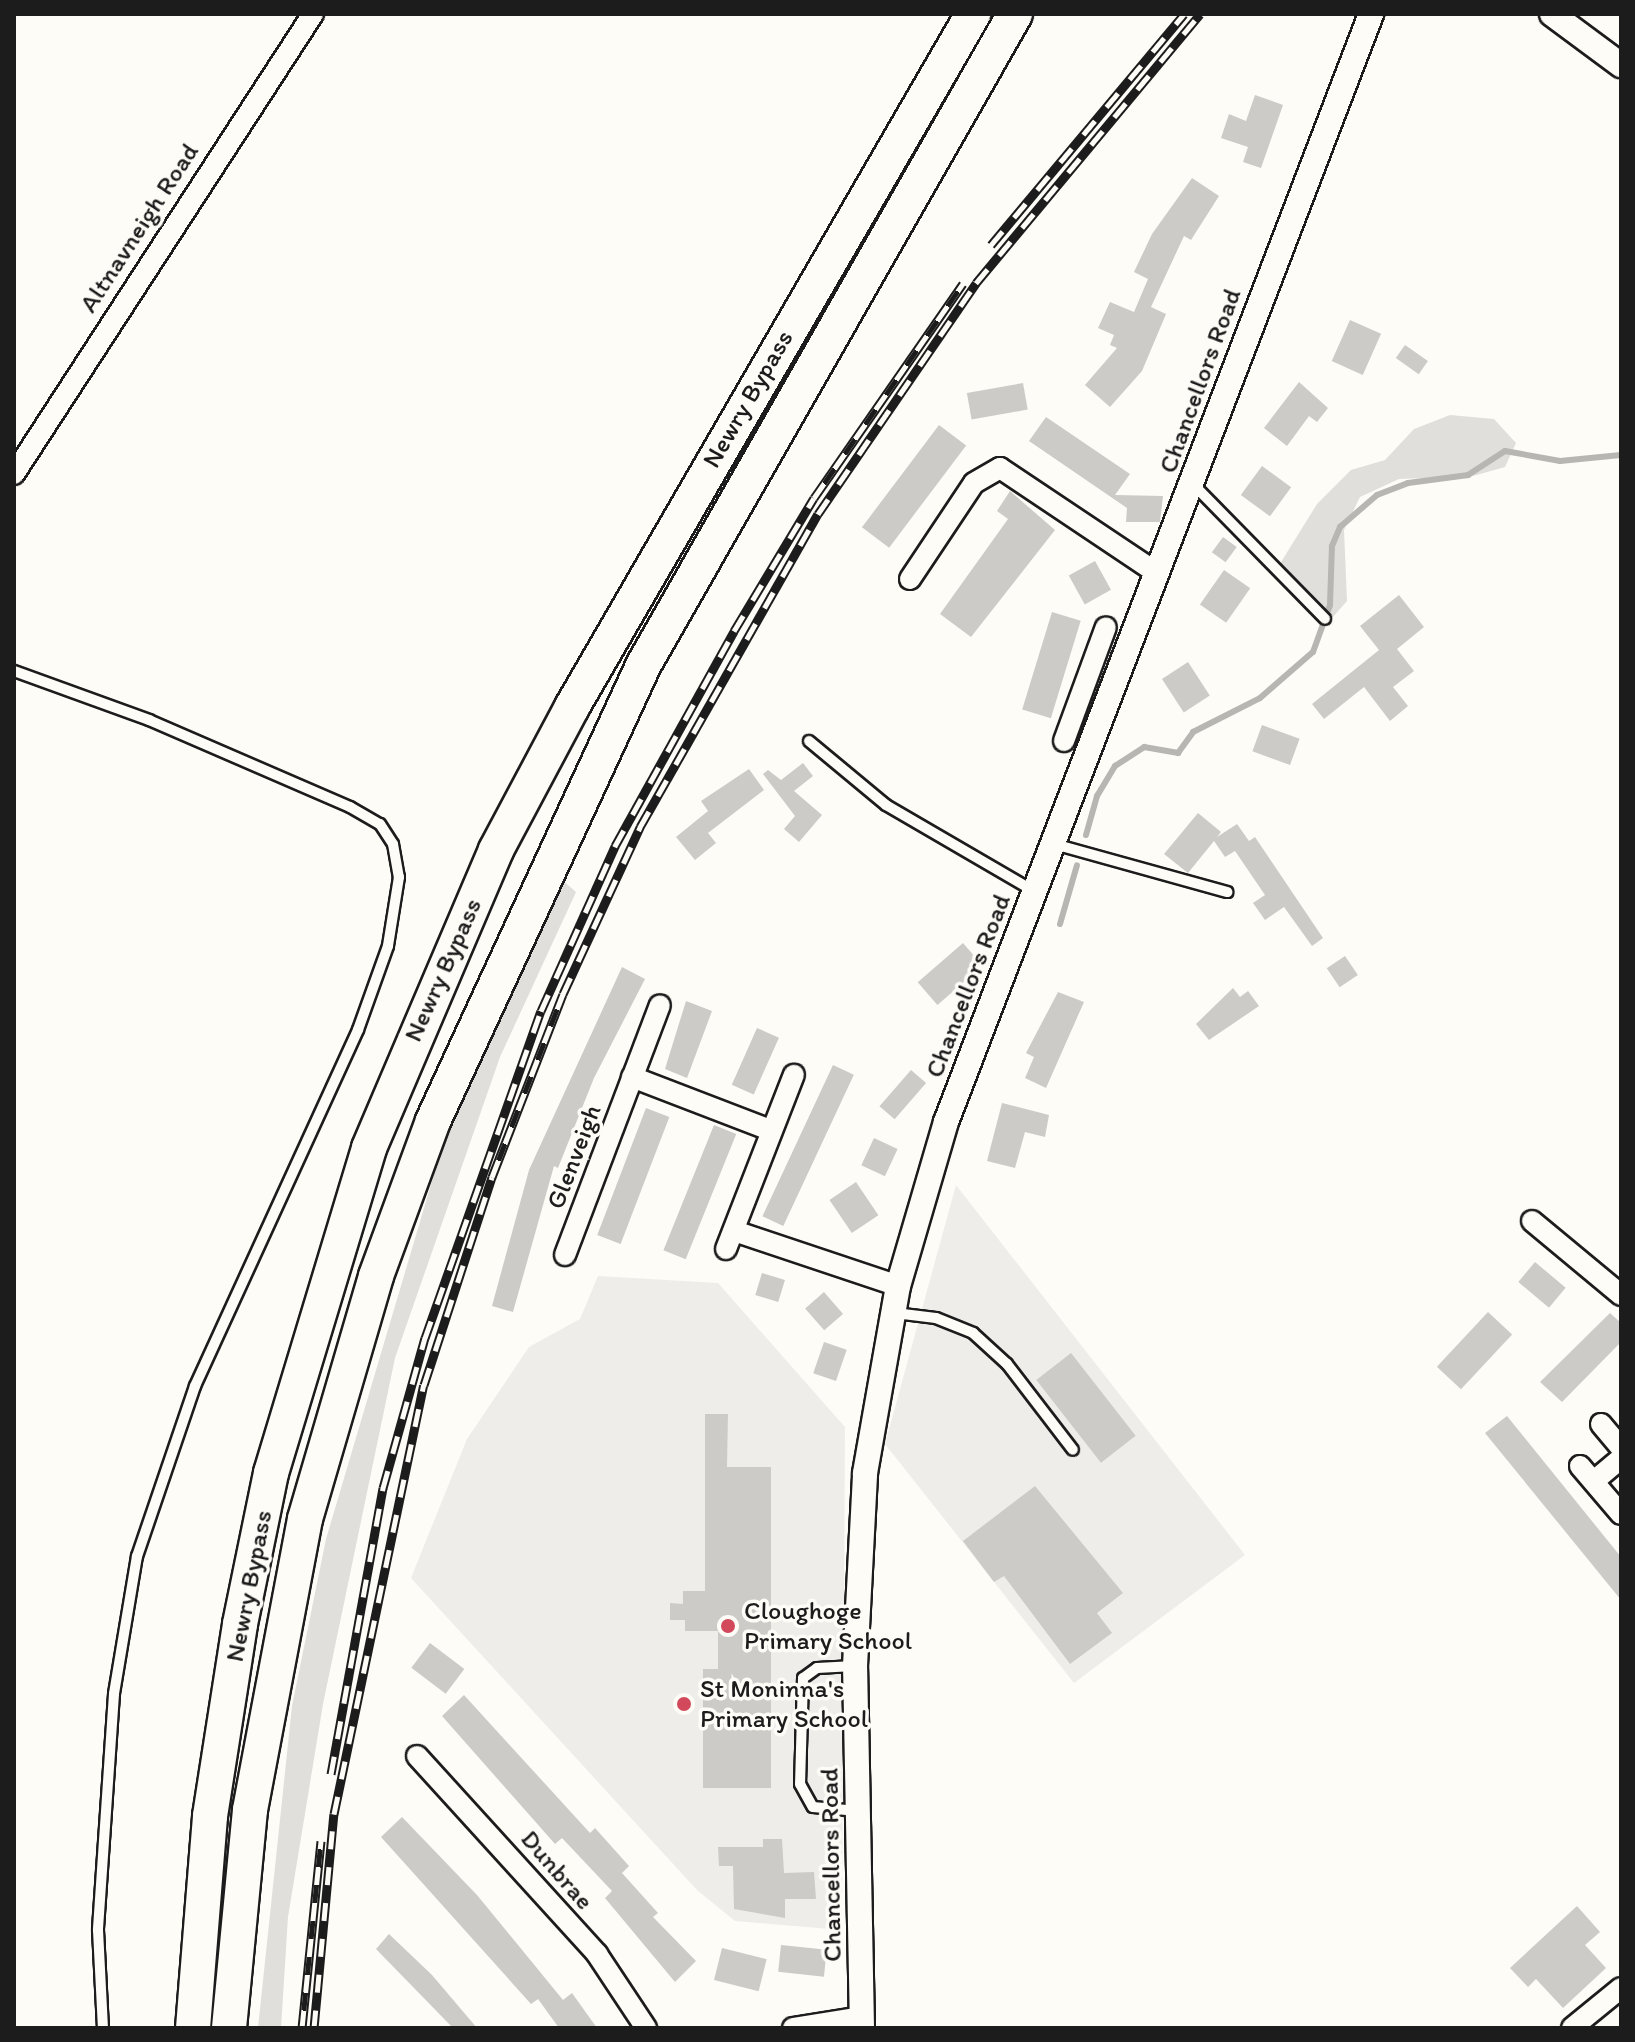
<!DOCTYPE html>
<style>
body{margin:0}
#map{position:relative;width:1635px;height:2042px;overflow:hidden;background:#fdfcf7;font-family:Itim,sans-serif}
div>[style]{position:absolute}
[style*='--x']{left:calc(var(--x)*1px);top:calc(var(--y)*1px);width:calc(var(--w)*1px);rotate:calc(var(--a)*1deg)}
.built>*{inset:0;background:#eeede9}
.green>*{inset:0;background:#e0dfdb}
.stream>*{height:6px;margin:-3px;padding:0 3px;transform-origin:3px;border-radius:3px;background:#b7b6b2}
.building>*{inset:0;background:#cccbc8;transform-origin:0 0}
.roads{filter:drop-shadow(2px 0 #1c1c1c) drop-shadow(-2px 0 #1c1c1c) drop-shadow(0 2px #1c1c1c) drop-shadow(0 -2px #1c1c1c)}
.service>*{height:10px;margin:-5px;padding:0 5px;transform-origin:5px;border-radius:5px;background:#fdfcf7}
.minor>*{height:20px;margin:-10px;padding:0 10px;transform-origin:10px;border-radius:10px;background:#fdfcf7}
.tertiary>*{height:24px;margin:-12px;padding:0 12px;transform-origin:12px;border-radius:12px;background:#fdfcf7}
.trunk>*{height:34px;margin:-17px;padding:0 17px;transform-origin:17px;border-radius:17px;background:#fdfcf7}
.rail>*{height:9px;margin-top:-4.5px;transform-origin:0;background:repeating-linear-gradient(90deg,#fdfcf7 0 18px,#1c1c1c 0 36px);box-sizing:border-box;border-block:2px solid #1c1c1c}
.dots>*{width:22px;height:22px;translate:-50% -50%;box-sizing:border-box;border:4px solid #fdfcf7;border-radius:50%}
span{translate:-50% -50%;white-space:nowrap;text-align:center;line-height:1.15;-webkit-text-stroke:7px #fdfcf7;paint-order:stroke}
.street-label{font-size:26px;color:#1c1c1c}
.poi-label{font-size:26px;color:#1c1c1c}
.left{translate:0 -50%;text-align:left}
.frame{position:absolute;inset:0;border:16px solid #1c1c1c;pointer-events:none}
</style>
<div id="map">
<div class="built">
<div style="clip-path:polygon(956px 1185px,1245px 1555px,1074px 1683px,885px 1444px)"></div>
<div style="clip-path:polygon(598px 1276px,718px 1283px,845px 1427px,842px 1930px,735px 1921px,697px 1890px,411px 1578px,467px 1439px,529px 1347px,580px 1319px)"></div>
</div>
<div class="green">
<div style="clip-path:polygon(1450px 415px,1494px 419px,1516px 443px,1505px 467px,1473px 476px,1399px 479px,1360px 497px,1344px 530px,1347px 601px,1324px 627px,1273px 575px,1317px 504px,1351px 470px,1385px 460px,1414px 429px)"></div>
<div style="clip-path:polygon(560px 878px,576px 892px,500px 1057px,395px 1358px,323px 1704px,288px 1917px,281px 2028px,258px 2028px,292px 1706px,326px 1539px,443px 1144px)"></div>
</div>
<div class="stream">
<div style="--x:1086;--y:835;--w:41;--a:-74.2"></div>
<div style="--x:1097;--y:796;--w:35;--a:-59"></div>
<div style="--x:1115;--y:766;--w:35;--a:-33"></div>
<div style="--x:1144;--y:747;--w:35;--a:10"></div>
<div style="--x:1178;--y:753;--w:26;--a:-54"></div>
<div style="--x:1193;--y:732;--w:75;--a:-26.9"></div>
<div style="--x:1260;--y:698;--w:70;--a:-41"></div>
<div style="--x:1313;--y:652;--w:50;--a:-70.1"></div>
<div style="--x:1330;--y:605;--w:59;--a:-88.1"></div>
<div style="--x:1332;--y:546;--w:21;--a:-67"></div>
<div style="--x:1340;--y:527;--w:49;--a:-40.9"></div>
<div style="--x:1377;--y:495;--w:33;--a:-21"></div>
<div style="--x:1408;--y:483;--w:61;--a:-7.6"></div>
<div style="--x:1468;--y:475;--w:44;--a:-33"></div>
<div style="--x:1505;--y:451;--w:56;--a:10.3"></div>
<div style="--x:1560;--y:461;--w:61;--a:-5.6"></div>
<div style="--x:1060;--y:924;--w:61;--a:-73.9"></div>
</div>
<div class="building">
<div style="clip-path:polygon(1255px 95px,1283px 105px,1261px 168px,1243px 162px,1248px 147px,1221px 138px,1229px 114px,1246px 121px)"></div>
<div style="clip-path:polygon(1192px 178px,1219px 196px,1191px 240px,1184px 236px,1151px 307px,1166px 314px,1142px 371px,1110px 407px,1085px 385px,1117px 348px,1110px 345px,1114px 335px,1098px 328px,1110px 302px,1134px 312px,1148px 279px,1134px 272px,1152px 234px)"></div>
<div style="left:1350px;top:320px;width:34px;height:45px;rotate:24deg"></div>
<div style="left:1405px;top:345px;width:28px;height:16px;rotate:35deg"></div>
<div style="clip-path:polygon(1299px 382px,1328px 408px,1317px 422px,1309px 416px,1287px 446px,1264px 428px)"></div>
<div style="left:1023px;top:383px;width:27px;height:57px;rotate:80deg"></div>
<div style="clip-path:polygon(1046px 417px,1130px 474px,1115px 495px,1163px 496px,1160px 522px,1126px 522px,1127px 508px,1029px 441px)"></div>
<div style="left:939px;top:425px;width:34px;height:128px;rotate:37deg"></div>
<div style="left:1262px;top:466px;width:36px;height:36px;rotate:36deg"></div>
<div style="clip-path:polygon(1010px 491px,1055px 530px,971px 637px,940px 614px,1008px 519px,997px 511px)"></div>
<div style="left:1223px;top:537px;width:17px;height:19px;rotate:36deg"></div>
<div style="left:1095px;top:561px;width:33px;height:30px;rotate:61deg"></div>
<div style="left:1224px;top:570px;width:32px;height:42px;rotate:35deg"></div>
<div style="clip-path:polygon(1399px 595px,1424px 627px,1397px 649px,1414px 671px,1393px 687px,1408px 706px,1390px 721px,1364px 687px,1324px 719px,1312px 704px,1379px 650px,1360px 626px)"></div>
<div style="left:1052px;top:612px;width:30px;height:102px;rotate:17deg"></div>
<div style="left:1188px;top:662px;width:40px;height:31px;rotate:57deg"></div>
<div style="left:1262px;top:725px;width:40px;height:28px;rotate:20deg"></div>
<div style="clip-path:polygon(803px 763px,813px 776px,794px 791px,822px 815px,799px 842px,784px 829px,795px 816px,763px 774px,768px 770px,781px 780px)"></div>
<div style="clip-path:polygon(749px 769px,764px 790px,708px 833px,716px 843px,695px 860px,676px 837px,708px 811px,701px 801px)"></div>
<div style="clip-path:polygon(1198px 813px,1221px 832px,1217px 837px,1237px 824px,1249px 841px,1255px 837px,1323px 938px,1312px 946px,1284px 907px,1265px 920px,1253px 903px,1265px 895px,1235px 851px,1225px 857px,1214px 841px,1188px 873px,1164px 854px)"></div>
<div style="left:963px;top:943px;width:30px;height:60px;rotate:49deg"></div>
<div style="left:1345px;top:956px;width:23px;height:22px;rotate:56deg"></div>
<div style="clip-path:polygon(622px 967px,645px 979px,594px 1078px,558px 1168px,554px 1166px,513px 1312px,492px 1306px,529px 1170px)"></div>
<div style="clip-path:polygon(1233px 988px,1240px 997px,1248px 991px,1259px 1006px,1209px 1040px,1196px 1024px)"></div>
<div style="clip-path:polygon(1058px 992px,1084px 1002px,1046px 1088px,1025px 1078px,1034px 1057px,1026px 1053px)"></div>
<div style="clip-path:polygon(686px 1001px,712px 1011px,687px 1078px,665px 1069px)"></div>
<div style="left:757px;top:1028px;width:24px;height:62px;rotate:24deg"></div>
<div style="left:833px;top:1065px;width:23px;height:167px;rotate:25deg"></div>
<div style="left:911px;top:1070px;width:20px;height:48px;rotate:41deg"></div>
<div style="clip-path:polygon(1002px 1103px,1049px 1115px,1045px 1137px,1025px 1132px,1015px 1168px,987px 1161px)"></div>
<div style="left:646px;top:1108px;width:25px;height:136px;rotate:21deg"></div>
<div style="left:714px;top:1125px;width:24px;height:135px;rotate:22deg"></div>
<div style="left:874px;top:1138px;width:26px;height:30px;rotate:25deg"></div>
<div style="left:856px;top:1182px;width:40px;height:32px;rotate:56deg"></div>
<div style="left:1535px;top:1262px;width:40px;height:26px;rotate:40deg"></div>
<div style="left:762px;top:1273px;width:24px;height:23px;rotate:17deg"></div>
<div style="left:824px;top:1292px;width:29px;height:25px;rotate:49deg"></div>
<div style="left:1488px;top:1312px;width:33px;height:75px;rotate:43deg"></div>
<div style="clip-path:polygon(1610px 1313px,1621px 1323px,1621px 1342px,1562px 1402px,1540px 1382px)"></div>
<div style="left:824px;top:1342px;width:24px;height:33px;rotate:19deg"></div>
<div style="left:1071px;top:1353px;width:105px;height:44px;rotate:52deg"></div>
<div style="clip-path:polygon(705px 1414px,728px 1414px,727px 1467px,771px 1467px,771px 1788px,703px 1788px,703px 1669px,718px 1669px,718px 1631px,685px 1631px,685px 1620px,670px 1620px,670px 1603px,683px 1604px,683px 1591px,705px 1591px)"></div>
<div style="clip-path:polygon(1507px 1416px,1621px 1557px,1621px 1600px,1485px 1433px)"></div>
<div style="clip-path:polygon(1035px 1486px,1123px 1593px,1097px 1613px,1112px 1633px,1070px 1664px,1004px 1576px,994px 1582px,963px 1541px)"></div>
<div style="left:430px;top:1643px;width:43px;height:31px;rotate:37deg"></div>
<div style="clip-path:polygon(464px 1695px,590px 1833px,595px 1828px,629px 1866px,622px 1873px,658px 1913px,653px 1917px,696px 1961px,675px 1982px,605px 1898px,612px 1891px,562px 1838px,555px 1844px,442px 1716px)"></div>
<div style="clip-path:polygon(402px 1817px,477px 1895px,563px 2000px,572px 1993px,597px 2028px,559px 2028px,538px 1999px,531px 2004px,381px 1837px)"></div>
<div style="clip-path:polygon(763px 1839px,782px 1839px,784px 1873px,814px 1872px,816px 1899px,785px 1899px,785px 1918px,734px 1909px,733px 1866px,719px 1866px,718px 1847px,763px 1847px)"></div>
<div style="clip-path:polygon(1577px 1906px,1600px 1932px,1585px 1945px,1606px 1968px,1563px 2008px,1536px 1979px,1528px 1987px,1510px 1968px)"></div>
<div style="clip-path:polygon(389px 1934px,432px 1975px,477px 2028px,453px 2028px,376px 1949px)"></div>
<div style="left:781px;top:1945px;width:46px;height:27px;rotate:6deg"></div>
<div style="left:722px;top:1948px;width:46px;height:33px;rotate:14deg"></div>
</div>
<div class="roads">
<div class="service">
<div style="--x:1192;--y:483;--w:190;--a:45.6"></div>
<div style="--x:14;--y:671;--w:144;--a:19.9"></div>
<div style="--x:149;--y:720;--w:219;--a:23.4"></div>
<div style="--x:350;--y:807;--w:34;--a:30"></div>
<div style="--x:380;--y:824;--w:24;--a:57"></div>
<div style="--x:393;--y:844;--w:34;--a:80"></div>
<div style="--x:399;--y:877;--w:70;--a:99.1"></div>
<div style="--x:388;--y:946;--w:89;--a:109.7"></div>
<div style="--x:358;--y:1030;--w:392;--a:114.6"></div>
<div style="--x:195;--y:1386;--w:180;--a:108.8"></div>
<div style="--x:137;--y:1556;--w:140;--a:99.5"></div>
<div style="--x:114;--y:1694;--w:237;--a:93.9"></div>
<div style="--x:98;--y:1930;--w:98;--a:87.1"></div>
<div style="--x:809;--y:741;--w:100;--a:39.7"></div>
<div style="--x:886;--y:805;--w:171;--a:30.2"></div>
<div style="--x:1054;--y:844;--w:180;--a:15.5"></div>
<div style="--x:895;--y:1313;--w:41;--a:7"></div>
<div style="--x:936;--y:1318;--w:40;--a:22"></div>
<div style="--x:973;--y:1333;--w:46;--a:42.4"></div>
<div style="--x:1007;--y:1364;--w:108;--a:52.5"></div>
<div style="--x:854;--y:1666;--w:37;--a:177"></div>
<div style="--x:817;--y:1668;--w:17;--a:144"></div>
<div style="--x:803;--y:1678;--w:106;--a:91.6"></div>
<div style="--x:800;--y:1784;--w:26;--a:61"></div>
<div style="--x:813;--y:1807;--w:45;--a:5.1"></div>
</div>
<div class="minor">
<div style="--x:14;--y:474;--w:549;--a:-56.98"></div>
<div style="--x:910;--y:579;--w:115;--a:-56.3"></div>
<div style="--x:974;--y:483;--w:30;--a:-30"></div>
<div style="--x:1000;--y:468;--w:189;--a:33.8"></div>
<div style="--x:1064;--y:741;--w:121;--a:-69.8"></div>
<div style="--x:632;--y:1077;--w:148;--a:21"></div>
<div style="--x:1532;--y:1221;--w:116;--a:39.7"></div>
<div style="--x:734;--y:1231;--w:173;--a:18.5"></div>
<div style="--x:726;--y:1249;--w:187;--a:-68.7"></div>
<div style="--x:565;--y:1255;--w:267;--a:-69.2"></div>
<div style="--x:1601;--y:1424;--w:31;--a:50"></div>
<div style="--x:1580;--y:1466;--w:63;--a:49.5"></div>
<div style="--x:1594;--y:1481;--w:35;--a:-40"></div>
<div style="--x:417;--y:1756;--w:268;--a:47.7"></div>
<div style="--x:597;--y:1954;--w:89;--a:56.5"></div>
<div style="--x:793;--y:2028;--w:70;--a:-9.1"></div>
<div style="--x:1572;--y:2028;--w:63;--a:-39.2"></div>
</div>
<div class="tertiary">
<div style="--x:1552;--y:14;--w:86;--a:36.5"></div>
<div style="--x:862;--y:2028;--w:362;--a:-91.1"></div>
<div style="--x:855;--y:1666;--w:193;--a:-87"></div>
<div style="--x:865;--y:1473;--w:190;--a:-80"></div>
<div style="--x:898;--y:1286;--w:171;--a:-73.7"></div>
<div style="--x:946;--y:1122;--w:1187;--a:-69.01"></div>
</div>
<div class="trunk">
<div style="--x:193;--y:2028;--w:213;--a:-85.4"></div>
<div style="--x:210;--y:1816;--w:194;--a:-81.1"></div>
<div style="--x:240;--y:1624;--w:154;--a:-78.4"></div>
<div style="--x:271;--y:1473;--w:339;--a:-73.2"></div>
<div style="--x:369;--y:1148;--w:324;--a:-66.9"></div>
<div style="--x:496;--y:850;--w:162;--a:-62"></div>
<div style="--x:572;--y:707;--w:801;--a:-59.94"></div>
<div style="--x:229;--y:2028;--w:219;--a:-84.5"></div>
<div style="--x:250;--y:1810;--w:296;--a:-79.3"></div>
<div style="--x:305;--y:1519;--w:253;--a:-73.7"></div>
<div style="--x:376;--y:1276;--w:165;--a:-69.8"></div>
<div style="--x:433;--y:1121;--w:503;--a:-65.22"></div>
<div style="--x:644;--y:664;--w:748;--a:-60.28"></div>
</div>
</div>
<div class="rail">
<div style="--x:991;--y:245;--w:301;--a:-50.1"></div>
<div style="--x:331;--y:1774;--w:291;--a:-79.7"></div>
<div style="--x:383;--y:1488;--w:156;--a:-74.4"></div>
<div style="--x:425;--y:1338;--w:347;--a:-70.5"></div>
<div style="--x:541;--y:1011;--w:181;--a:-65.8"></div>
<div style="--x:615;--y:846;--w:246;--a:-61"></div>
<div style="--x:734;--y:631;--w:155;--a:-59"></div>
<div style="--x:814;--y:498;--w:261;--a:-55.2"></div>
<div style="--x:302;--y:2028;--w:188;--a:-84.2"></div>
<div style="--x:314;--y:2028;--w:215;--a:-84.7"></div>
<div style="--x:334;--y:1814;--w:438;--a:-78.2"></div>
<div style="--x:424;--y:1385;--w:219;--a:-71.9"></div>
<div style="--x:492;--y:1177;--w:196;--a:-68.8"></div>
<div style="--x:563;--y:994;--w:184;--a:-65.2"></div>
<div style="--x:640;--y:827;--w:360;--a:-60.4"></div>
<div style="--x:818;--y:514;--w:280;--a:-55.6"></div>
<div style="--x:976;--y:283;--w:350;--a:-50.2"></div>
</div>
<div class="dots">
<div style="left:728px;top:1626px;background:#d1495b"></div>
<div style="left:684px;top:1704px;background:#d1495b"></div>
</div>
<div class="street-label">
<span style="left:139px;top:228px;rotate:-57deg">Altnavneigh Road</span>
<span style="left:1200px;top:381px;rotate:-70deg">Chancellors Road</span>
<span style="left:748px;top:399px;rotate:-60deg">Newry Bypass</span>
<span style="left:443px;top:970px;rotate:-66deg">Newry Bypass</span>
<span style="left:968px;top:986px;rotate:-69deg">Chancellors Road</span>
<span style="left:574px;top:1157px;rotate:-69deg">Glenveigh</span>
<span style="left:249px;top:1586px;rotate:-79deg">Newry Bypass</span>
<span style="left:831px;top:1865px;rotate:-91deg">Chancellors Road</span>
<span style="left:557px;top:1870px;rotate:49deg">Dunbrae</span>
</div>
<div class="poi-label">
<span class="left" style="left:744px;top:1626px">Cloughoge<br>Primary School</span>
<span class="left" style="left:700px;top:1704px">St Moninna's<br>Primary School</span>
</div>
<div class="frame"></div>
</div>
